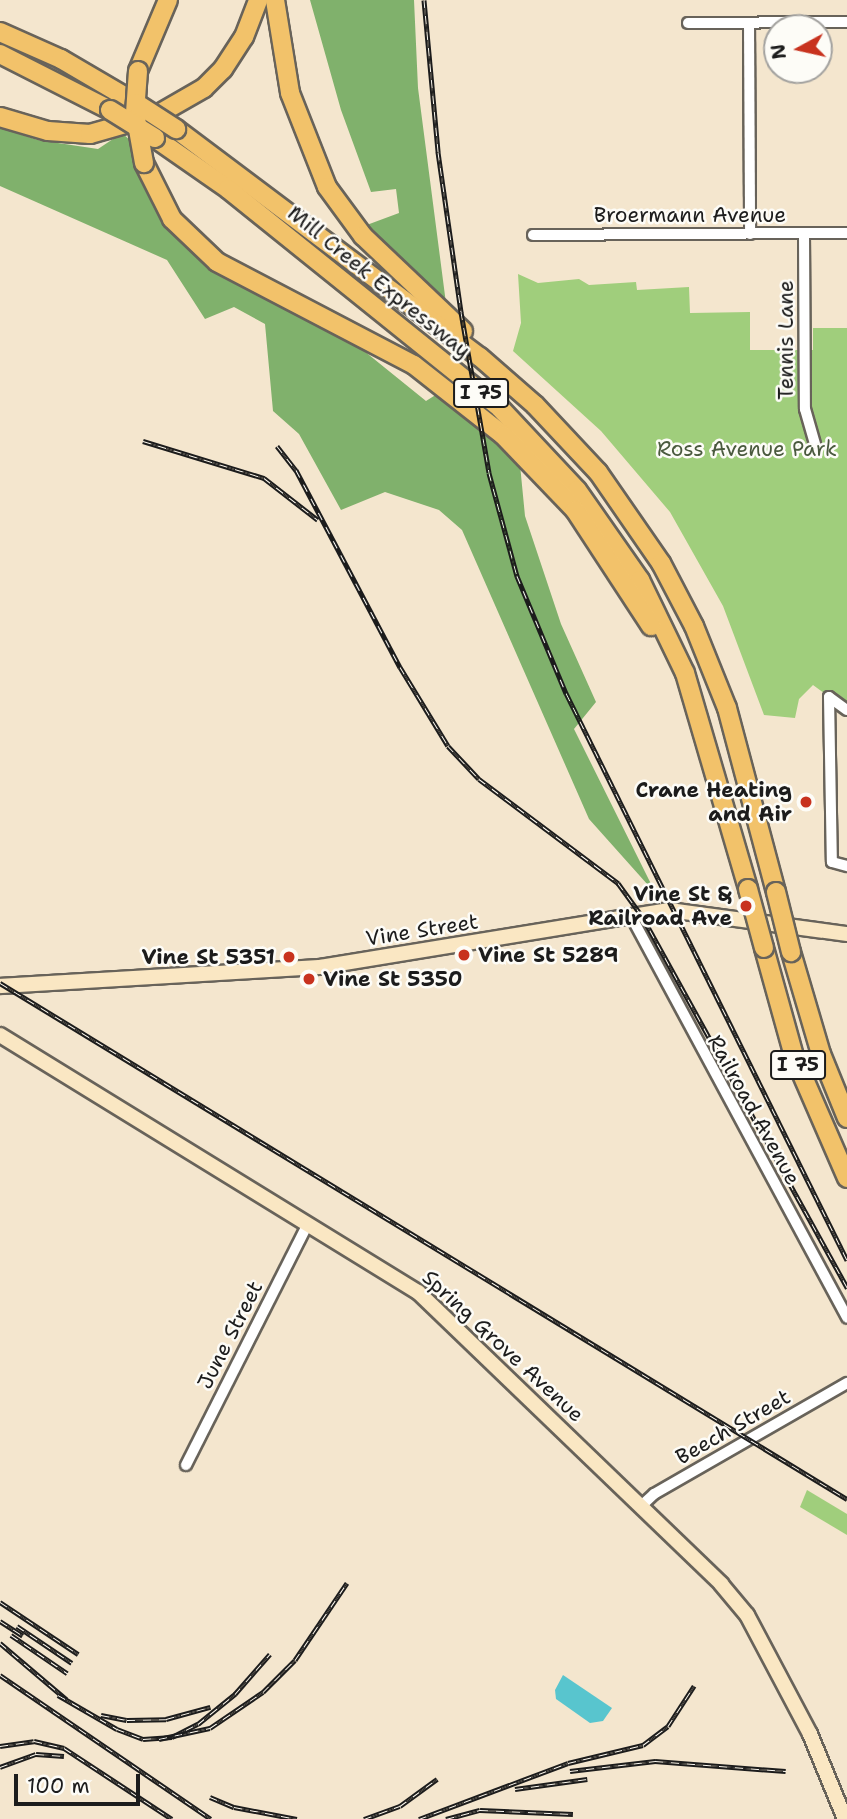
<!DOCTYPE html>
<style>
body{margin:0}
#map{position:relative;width:847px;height:1819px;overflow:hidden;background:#f4e6ce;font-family:"Shantell Sans",sans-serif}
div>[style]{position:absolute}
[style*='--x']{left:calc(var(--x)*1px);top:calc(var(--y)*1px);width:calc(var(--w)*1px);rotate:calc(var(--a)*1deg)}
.green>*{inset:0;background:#a0ce7c}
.forest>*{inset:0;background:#80b16c}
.water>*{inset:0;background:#58c5ce}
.roads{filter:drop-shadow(2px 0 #68635a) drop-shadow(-2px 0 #68635a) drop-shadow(0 2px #68635a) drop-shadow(0 -2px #68635a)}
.street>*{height:10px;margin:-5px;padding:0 5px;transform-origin:5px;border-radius:5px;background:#fff}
.secondary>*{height:14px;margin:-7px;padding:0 7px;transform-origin:7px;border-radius:7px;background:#fae7c3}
.highway>*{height:18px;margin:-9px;padding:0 9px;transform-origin:9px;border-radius:9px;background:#f2c26a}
.rail>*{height:5px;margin-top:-2.5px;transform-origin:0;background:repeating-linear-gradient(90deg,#fdfcf7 0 8px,#1c1c1c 0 16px);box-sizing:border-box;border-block:2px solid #1c1c1c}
.bridges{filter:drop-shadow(2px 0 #68635a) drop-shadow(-2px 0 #68635a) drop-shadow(0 2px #68635a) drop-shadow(0 -2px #68635a)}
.highway-bridge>*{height:18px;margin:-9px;padding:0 9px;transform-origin:9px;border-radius:9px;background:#f2c26a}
.dots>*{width:19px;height:19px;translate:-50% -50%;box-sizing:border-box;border:4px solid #fdfcf7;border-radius:50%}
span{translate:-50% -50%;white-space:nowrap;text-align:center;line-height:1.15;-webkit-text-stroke:5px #fdfcf7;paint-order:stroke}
.shield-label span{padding:2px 5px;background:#fdfcf7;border:2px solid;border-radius:5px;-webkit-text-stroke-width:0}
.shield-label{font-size:19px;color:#1c1c1c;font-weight:700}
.street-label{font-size:21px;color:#1c1c1c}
.park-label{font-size:21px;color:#4a5a3e}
.poi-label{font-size:21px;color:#1c1c1c;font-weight:700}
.right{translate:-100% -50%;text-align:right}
.left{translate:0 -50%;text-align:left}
.north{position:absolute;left:763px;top:14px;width:70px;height:70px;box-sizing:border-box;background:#fdfcf7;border:2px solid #a3a29f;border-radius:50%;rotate:262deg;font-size:19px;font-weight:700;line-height:28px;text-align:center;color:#1c1c1c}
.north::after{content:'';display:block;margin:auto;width:24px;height:32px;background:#c8321e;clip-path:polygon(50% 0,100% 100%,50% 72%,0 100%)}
.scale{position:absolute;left:14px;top:1774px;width:126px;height:32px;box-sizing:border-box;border:4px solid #1c1c1c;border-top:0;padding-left:9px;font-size:21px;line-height:24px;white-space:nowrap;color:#1c1c1c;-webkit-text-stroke:5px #fdfcf7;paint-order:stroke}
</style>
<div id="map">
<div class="green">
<div style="clip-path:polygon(518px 274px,538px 283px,579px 279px,589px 285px,636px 282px,637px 290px,689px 287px,690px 313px,750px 312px,750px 350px,813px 350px,813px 328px,847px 328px,847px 710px,813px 685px,799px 699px,795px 718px,764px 715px,723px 606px,670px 512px,601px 431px,513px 351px,521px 323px)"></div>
<div style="clip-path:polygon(807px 1490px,847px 1514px,847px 1535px,800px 1507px)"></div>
</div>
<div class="forest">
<div style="clip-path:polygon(310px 0,414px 0,418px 88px,447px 311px,364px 226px,399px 213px,396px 189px,371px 192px,341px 110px)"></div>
<div style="clip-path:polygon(0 128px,38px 140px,98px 149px,122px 133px,132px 142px,178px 233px,353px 342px,426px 401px,453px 384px,518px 444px,525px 516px,561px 624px,596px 702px,574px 729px,656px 894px,589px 819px,462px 530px,439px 510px,385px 492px,341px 510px,299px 434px,273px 411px,265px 324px,234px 307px,205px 319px,167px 260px,0 186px)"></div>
</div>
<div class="water">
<div style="clip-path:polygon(563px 1675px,612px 1708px,603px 1721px,590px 1723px,556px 1699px,555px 1690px)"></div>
</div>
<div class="roads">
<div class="street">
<div style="--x:688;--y:23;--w:159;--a:-0.4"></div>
<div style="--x:749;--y:23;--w:211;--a:89.7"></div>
<div style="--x:804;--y:234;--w:175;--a:89.7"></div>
<div style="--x:805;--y:409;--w:36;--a:74"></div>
<div style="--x:533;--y:235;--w:314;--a:-0.4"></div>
<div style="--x:829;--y:697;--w:165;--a:89"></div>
<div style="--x:832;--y:862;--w:16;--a:15"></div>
<div style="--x:829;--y:697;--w:22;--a:36"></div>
<div style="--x:632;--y:918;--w:454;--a:61.7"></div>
<div style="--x:186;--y:1465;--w:271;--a:-63.2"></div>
<div style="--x:640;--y:1507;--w:19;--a:-43"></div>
<div style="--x:654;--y:1494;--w:223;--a:-29.9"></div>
</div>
<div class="secondary">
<div style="--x:0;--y:986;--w:321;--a:-3.4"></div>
<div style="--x:320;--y:967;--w:354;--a:-9.3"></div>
<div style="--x:669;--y:910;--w:180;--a:7.7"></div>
<div style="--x:0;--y:1035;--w:491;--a:31.6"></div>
<div style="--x:418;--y:1292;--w:421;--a:43.9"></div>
<div style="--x:721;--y:1584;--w:40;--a:50"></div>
<div style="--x:747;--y:1615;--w:135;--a:62.1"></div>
<div style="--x:810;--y:1734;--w:92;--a:67.6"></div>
</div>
<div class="highway">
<div style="--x:275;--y:0;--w:94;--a:80.8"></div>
<div style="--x:290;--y:93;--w:101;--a:68.5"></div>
<div style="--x:327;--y:187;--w:61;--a:53.7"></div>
<div style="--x:363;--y:236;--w:138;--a:43.5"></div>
<div style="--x:0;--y:32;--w:67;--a:23.9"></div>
<div style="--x:61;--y:59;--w:87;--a:30.4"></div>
<div style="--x:0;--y:54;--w:123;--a:27"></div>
<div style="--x:138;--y:71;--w:77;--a:-67.1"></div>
<div style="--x:0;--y:117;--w:50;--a:16.3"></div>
<div style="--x:48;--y:131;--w:42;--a:4.1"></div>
<div style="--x:90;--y:134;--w:70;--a:-15.8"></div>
<div style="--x:157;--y:115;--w:54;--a:-29.9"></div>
<div style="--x:204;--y:88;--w:27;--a:-45"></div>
<div style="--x:223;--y:69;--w:38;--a:-57"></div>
<div style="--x:244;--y:37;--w:40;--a:-69"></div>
<div style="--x:176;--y:129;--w:380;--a:36.9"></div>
<div style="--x:480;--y:357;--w:73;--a:41.1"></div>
<div style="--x:535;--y:405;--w:92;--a:46.8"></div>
<div style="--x:598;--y:472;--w:111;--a:55.3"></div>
<div style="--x:661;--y:563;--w:71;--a:62.4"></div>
<div style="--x:694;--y:626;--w:88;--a:68.1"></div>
<div style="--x:727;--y:708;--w:190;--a:75.1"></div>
<div style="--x:155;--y:138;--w:89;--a:34.9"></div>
<div style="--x:228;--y:189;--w:349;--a:38.8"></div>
<div style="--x:500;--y:408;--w:112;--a:46.8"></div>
<div style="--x:577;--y:490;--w:110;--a:55"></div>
<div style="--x:640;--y:580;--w:103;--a:64.2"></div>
<div style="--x:685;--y:673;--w:225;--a:73.7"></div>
<div style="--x:144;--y:163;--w:63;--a:63.4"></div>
<div style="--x:172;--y:219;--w:62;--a:43.7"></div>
<div style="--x:217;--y:262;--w:222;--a:27.6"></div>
<div style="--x:414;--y:365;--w:113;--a:38.2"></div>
<div style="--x:503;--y:435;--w:104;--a:46.2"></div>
<div style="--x:575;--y:510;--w:139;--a:56.8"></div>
<div style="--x:764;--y:948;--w:112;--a:74.5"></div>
<div style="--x:794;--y:1056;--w:133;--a:66.5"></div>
<div style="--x:791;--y:952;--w:106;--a:73.6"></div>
<div style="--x:821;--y:1054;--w:69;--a:67.9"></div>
</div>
</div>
<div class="rail">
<div style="--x:424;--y:0;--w:153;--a:84.7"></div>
<div style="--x:438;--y:152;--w:162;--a:81.8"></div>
<div style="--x:461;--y:312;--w:163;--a:80.1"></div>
<div style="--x:489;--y:473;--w:107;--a:74.8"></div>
<div style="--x:517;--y:576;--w:127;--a:67.3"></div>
<div style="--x:566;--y:693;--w:633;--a:63.64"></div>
<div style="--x:143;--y:441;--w:127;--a:17"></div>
<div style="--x:264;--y:478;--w:68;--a:37.9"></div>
<div style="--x:277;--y:446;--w:31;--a:52"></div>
<div style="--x:296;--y:470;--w:223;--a:62.2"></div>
<div style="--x:400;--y:667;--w:92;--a:58.7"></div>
<div style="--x:448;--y:746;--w:45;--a:46.8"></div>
<div style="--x:479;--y:779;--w:174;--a:36.8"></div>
<div style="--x:618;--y:883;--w:41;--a:54"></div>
<div style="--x:642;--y:916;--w:425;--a:61.1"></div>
<div style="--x:0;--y:983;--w:992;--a:31.35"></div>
<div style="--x:0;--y:1602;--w:94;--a:33.7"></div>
<div style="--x:0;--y:1621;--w:27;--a:33"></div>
<div style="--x:17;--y:1626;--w:66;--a:33.9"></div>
<div style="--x:11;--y:1635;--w:68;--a:34.2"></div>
<div style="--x:0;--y:1643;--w:87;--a:40.3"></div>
<div style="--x:0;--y:1675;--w:255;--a:34.3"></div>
<div style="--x:58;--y:1695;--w:68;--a:30"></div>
<div style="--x:117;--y:1729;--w:28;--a:21"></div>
<div style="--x:143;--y:1739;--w:29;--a:-4"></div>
<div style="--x:172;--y:1737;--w:29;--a:-27"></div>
<div style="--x:198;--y:1724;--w:48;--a:-39"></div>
<div style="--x:235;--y:1694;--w:53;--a:-48.8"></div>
<div style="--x:101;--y:1715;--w:26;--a:11"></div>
<div style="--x:127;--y:1720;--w:39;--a:-1"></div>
<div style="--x:166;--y:1719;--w:46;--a:-15.3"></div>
<div style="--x:159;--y:1739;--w:52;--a:-12.2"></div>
<div style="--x:210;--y:1728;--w:64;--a:-34.2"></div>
<div style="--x:263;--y:1692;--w:45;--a:-45"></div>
<div style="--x:295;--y:1660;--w:93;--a:-56"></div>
<div style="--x:0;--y:1746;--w:34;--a:-8"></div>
<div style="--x:34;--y:1741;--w:31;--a:13"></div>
<div style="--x:64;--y:1748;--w:129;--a:33.3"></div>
<div style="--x:0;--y:1767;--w:38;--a:-20"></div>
<div style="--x:36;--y:1754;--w:28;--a:4"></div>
<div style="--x:570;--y:1771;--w:86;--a:-6.7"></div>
<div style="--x:655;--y:1761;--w:131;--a:4.4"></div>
<div style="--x:515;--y:1789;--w:73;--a:-7.9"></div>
<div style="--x:210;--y:1797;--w:26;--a:23"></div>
<div style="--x:234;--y:1807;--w:64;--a:10.8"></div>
<div style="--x:364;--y:1819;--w:38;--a:-20"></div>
<div style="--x:400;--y:1806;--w:46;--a:-36.1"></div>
<div style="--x:419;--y:1819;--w:159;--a:-20.6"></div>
<div style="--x:568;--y:1763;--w:77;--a:-13.5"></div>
<div style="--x:643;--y:1745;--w:31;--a:-37"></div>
<div style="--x:668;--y:1726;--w:48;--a:-57"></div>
<div style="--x:446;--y:1819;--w:35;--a:-15"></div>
<div style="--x:480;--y:1810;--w:93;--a:2.5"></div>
</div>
<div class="bridges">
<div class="highway-bridge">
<div style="--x:138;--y:71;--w:42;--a:94.1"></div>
<div style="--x:135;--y:113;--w:51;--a:79.8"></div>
<div style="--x:136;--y:103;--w:48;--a:33"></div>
<div style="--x:110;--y:110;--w:53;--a:31.9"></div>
<div style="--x:748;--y:889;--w:61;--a:74.8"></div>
<div style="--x:776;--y:892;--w:62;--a:76"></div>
</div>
</div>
<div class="dots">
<div style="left:806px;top:802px;background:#c8321e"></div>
<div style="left:746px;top:906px;background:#c8321e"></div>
<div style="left:464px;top:955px;background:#c8321e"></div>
<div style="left:289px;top:957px;background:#c8321e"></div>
<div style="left:309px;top:979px;background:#c8321e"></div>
</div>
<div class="shield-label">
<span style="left:481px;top:393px">I 75</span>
<span style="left:798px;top:1065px">I 75</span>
</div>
<div class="street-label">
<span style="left:690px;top:215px">Broermann Avenue</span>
<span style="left:379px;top:282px;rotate:39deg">Mill Creek Expressway</span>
<span style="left:786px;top:340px;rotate:-90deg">Tennis Lane</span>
<span style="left:422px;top:930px;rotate:-9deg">Vine Street</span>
<span style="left:754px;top:1110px;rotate:61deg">Railroad Avenue</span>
<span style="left:230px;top:1335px;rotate:-63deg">June Street</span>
<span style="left:503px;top:1346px;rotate:43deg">Spring Grove Avenue</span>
<span style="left:733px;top:1427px;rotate:-30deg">Beech Street</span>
</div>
<div class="park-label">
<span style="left:747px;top:449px">Ross Avenue Park</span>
</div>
<div class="poi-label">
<span class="right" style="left:792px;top:802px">Crane Heating<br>and Air</span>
<span class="right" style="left:732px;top:906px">Vine St &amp;<br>Railroad Ave</span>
<span class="left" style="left:478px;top:955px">Vine St 5289</span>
<span class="right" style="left:275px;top:957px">Vine St 5351</span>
<span class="left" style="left:323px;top:979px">Vine St 5350</span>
</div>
<div class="north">N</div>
<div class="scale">100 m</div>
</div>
